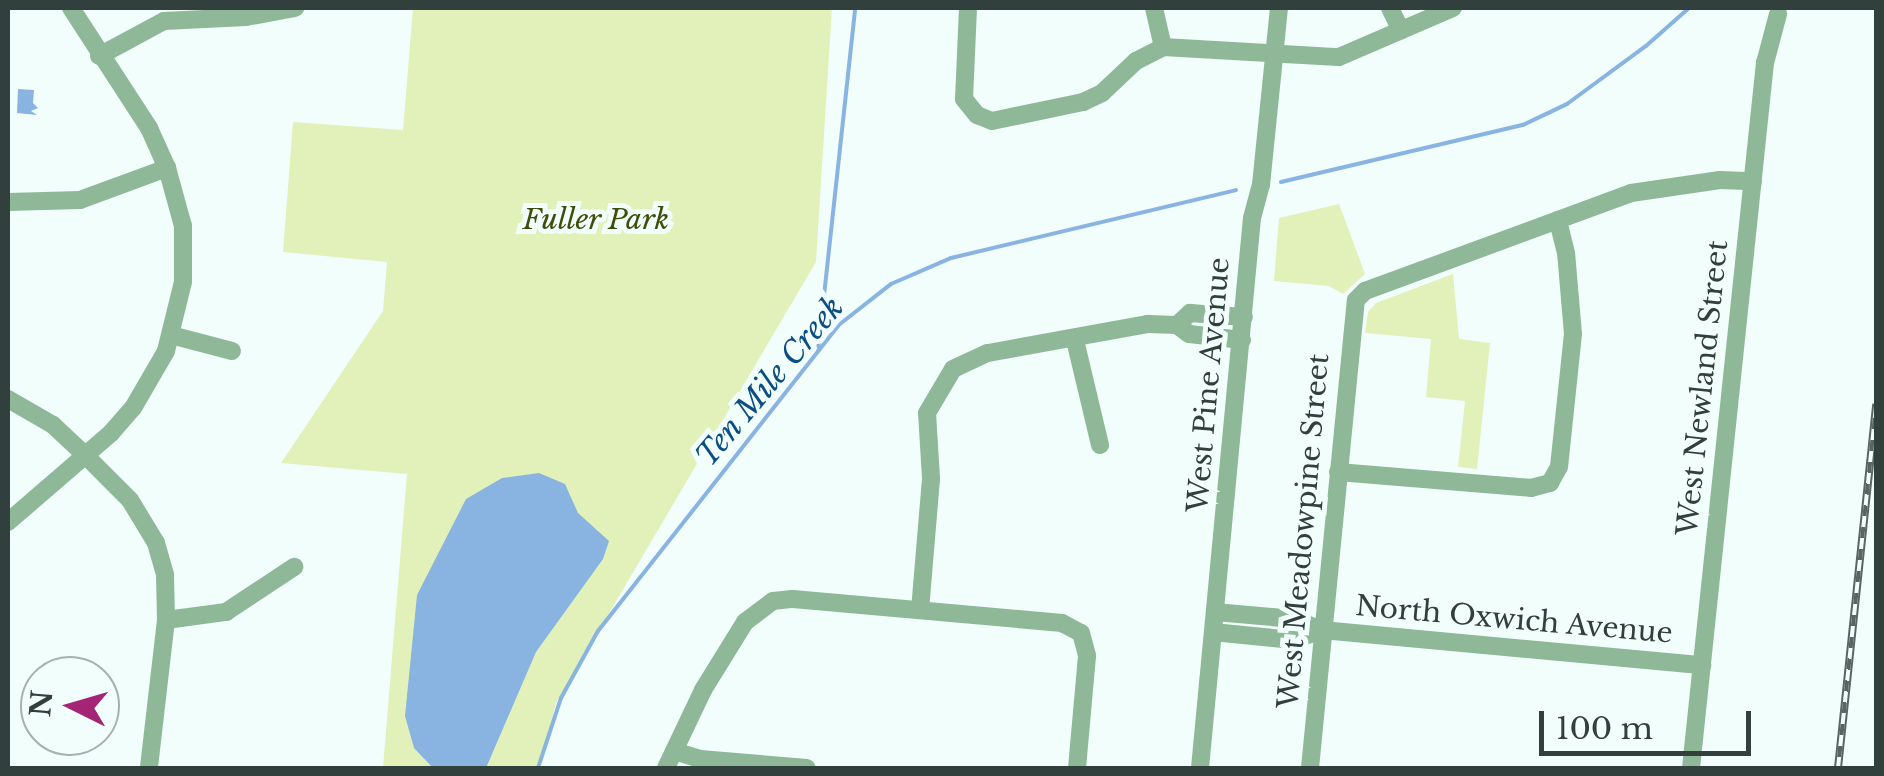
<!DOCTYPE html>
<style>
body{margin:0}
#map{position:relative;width:1884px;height:776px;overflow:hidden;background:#f1fefc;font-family:"Libre Baskerville",serif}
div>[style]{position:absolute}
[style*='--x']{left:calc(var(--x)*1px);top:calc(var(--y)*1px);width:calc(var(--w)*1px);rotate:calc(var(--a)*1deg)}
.green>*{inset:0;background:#e2f1b9}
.water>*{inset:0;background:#89b4e1}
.stream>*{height:4px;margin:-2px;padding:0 2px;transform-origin:2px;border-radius:2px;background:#89b4e1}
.minor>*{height:18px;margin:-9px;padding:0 9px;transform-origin:9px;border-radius:9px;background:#8fb899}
.rail>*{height:8px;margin-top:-4px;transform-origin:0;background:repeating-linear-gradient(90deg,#f1fefc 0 11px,#586663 0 22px);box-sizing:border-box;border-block:2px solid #586663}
span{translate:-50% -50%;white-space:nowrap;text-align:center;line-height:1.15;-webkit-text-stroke:10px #f1fefc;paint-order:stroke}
.park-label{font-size:28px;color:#404d09;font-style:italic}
.street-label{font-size:28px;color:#32403d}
.water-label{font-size:30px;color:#0b4e84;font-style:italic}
.frame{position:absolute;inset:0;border:10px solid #32403d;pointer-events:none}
.north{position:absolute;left:20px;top:656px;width:100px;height:100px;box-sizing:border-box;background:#f1fefc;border:2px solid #a5b2b0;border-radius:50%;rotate:275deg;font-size:28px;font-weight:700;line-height:40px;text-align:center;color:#32403d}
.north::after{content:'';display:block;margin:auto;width:35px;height:45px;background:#a42475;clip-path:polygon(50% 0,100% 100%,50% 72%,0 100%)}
.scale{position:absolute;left:1539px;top:711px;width:212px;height:45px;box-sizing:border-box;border:5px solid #32403d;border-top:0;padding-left:12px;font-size:30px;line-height:35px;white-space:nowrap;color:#32403d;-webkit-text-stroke:8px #f1fefc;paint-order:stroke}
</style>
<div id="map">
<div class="green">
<div style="clip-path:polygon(413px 8px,832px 8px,816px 262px,556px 703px,539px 768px,383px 768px,407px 474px,281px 463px,383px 311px,387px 262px,283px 252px,293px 122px,403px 130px)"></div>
<div style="clip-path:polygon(1339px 204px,1365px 274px,1343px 294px,1329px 286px,1274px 281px,1279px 218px)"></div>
<div style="clip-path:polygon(1453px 274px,1459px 339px,1490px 343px,1477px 469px,1458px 467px,1465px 401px,1426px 397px,1431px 339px,1365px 333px,1368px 312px,1376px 303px)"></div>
</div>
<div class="water">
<div style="clip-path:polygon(18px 89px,34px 90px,33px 103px,38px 108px,31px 111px,37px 115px,17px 113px)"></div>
<div style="clip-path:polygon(539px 473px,565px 484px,578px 513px,609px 541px,603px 559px,536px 652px,486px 768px,433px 768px,414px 748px,405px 716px,417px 595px,466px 499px,502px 478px)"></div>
</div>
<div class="stream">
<div style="--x:1281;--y:182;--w:249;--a:-13.3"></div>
<div style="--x:1523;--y:125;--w:49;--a:-25.5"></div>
<div style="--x:1567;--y:104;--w:98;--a:-36.3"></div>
<div style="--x:1646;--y:46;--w:57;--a:-41.5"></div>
<div style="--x:818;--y:351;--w:345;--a:-83.8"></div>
<div style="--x:538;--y:768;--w:74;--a:-71.8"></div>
<div style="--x:561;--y:698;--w:77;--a:-61.1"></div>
<div style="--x:598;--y:631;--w:391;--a:-51.8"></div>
<div style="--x:840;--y:324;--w:65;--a:-38.1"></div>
<div style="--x:891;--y:284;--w:65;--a:-23.4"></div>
<div style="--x:951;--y:258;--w:293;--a:-13.4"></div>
</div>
<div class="minor">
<div style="--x:968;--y:8;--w:91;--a:92.5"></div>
<div style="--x:964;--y:99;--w:21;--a:51"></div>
<div style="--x:977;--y:115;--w:16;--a:22"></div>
<div style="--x:992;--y:121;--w:93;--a:-11.8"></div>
<div style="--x:1083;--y:102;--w:21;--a:-25"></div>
<div style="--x:1102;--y:93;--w:47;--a:-43.3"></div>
<div style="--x:1136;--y:61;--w:30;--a:-27"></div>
<div style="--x:1163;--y:47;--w:176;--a:3.3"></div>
<div style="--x:1339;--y:57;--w:124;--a:-23.3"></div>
<div style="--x:1154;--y:8;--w:40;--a:77"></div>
<div style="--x:1390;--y:8;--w:25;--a:64"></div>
<div style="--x:99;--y:56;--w:74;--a:-28.3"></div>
<div style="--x:164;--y:21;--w:82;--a:-2.8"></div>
<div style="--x:246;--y:17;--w:50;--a:-10.4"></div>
<div style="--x:8;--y:202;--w:72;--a:-1.6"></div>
<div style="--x:80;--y:200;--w:93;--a:-20.2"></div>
<div style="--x:171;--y:335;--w:63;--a:14.7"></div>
<div style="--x:1075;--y:340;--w:108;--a:76.6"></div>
<div style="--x:1242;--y:340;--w:53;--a:-173.5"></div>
<div style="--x:1189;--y:334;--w:15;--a:-143"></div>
<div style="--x:1177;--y:325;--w:18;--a:-43"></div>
<div style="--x:1190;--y:313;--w:54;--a:4.2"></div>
<div style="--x:8;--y:399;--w:52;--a:30"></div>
<div style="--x:53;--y:425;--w:45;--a:43.2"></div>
<div style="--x:86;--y:456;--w:62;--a:45"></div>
<div style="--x:130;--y:500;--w:50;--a:58.8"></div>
<div style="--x:156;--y:543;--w:33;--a:74"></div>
<div style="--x:165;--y:575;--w:45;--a:88.7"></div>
<div style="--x:166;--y:620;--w:149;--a:96.6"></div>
<div style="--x:1338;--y:472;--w:194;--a:4.7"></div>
<div style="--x:1531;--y:488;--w:20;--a:-15"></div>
<div style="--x:1550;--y:483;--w:18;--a:-61"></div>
<div style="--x:1559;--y:467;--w:134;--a:-84"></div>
<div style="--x:1573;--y:334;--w:81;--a:-94.9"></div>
<div style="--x:1566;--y:253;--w:34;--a:-104"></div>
<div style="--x:8;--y:522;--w:136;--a:-40.8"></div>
<div style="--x:111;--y:433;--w:33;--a:-49"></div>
<div style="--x:133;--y:408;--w:66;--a:-59.9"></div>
<div style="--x:166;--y:351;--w:71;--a:-76.2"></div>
<div style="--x:183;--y:282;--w:56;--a:-90"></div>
<div style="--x:183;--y:226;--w:60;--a:-105.4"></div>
<div style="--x:167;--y:168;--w:44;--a:-114.2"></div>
<div style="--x:149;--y:128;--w:143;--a:-123"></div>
<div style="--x:920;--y:610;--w:132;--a:-85.2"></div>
<div style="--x:931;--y:478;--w:65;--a:-93.5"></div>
<div style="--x:927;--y:413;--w:51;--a:-59.4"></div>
<div style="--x:953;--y:369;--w:38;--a:-25"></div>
<div style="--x:988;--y:353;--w:163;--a:-10.3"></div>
<div style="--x:1148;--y:324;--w:29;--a:2"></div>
<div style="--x:1215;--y:612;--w:78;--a:5.1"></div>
<div style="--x:1293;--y:619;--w:31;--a:21"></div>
<div style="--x:1322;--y:630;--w:382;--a:5.3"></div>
<div style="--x:166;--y:620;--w:61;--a:-7.6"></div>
<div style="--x:226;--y:612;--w:82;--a:-33.5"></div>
<div style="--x:1213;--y:632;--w:80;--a:5.7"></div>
<div style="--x:1293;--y:640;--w:31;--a:-19"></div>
<div style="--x:674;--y:751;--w:27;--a:17"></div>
<div style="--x:700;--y:759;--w:107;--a:4.8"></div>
<div style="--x:666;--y:768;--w:86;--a:-64.6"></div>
<div style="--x:703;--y:690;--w:80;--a:-58.3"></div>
<div style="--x:745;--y:622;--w:35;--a:-37"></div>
<div style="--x:773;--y:601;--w:20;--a:-6"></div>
<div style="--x:793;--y:599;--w:270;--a:5.1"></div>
<div style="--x:1062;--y:623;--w:21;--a:28"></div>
<div style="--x:1081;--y:633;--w:24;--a:75"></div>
<div style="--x:1087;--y:656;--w:112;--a:95.1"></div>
<div style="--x:1200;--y:768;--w:552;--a:-84.6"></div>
<div style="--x:1252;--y:218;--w:34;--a:-75"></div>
<div style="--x:1261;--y:185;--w:178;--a:-84.2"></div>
<div style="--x:1310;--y:768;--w:470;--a:-84.4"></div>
<div style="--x:1356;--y:300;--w:13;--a:-45"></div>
<div style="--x:1365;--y:291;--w:283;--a:-20.2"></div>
<div style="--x:1631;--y:193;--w:90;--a:-8.3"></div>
<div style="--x:1720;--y:180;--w:33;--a:2"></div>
<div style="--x:1691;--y:768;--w:709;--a:-84.01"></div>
<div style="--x:1765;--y:63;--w:51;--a:-75.1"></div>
</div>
<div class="rail">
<div style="--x:1838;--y:768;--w:366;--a:-84"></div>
</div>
<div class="park-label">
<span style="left:596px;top:220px">Fuller Park</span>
</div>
<div class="street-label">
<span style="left:1209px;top:385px;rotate:-85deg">West Pine Avenue</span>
<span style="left:1703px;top:388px;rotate:-84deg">West Newland Street</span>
<span style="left:1304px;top:531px;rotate:-85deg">West Meadowpine Street</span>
<span style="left:1514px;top:620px;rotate:5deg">North Oxwich Avenue</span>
</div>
<div class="water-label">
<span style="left:770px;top:382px;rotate:-50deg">Ten Mile Creek</span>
</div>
<div class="frame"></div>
<div class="north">N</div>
<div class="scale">100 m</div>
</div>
